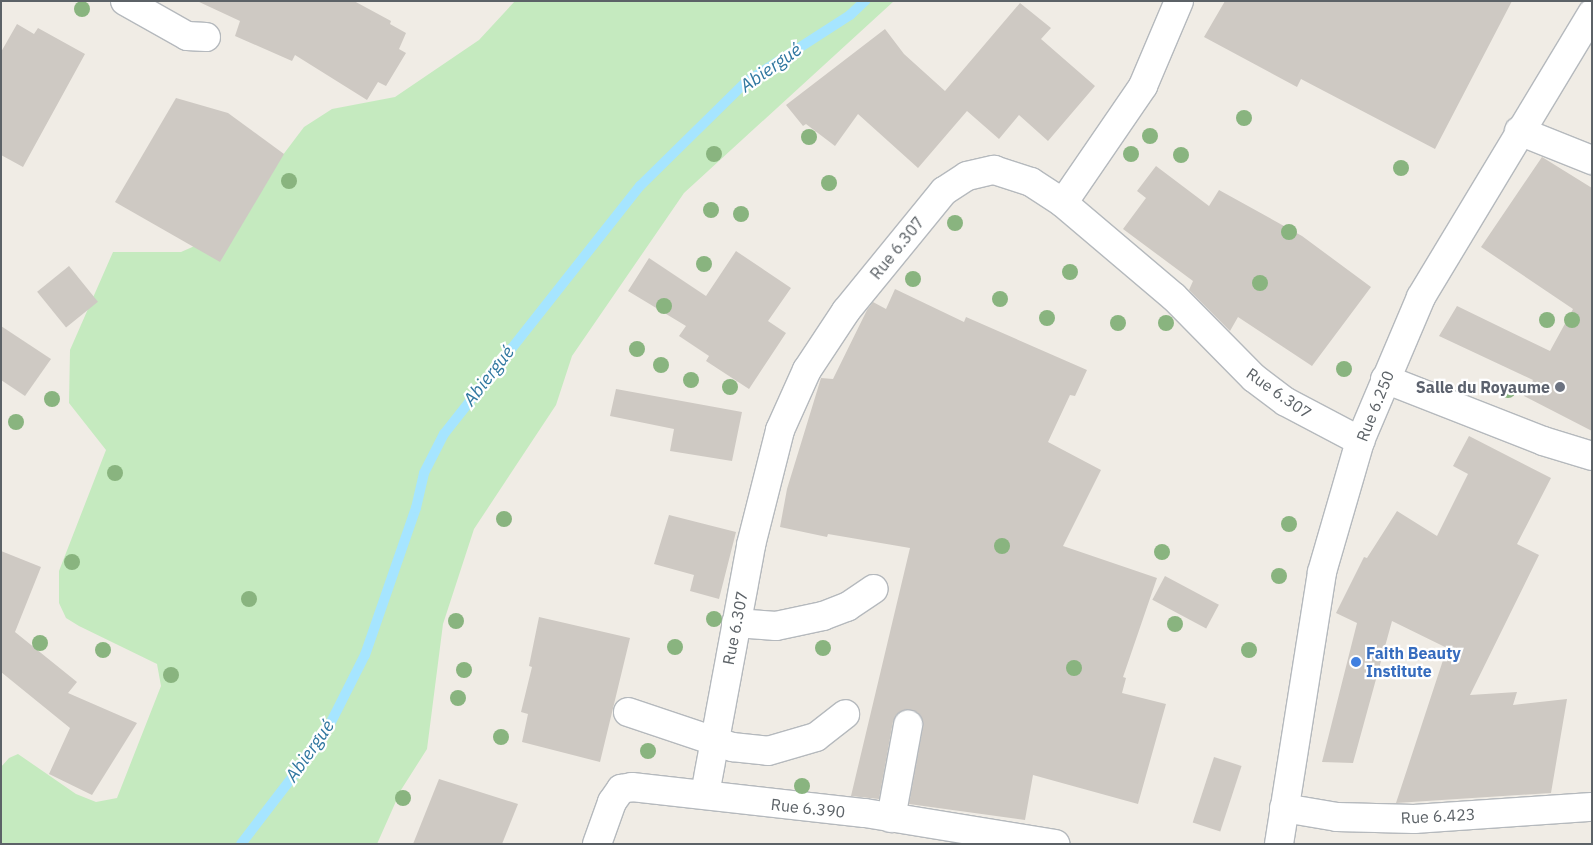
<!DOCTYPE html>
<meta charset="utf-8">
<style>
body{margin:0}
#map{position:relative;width:1593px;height:845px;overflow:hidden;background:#f0ece5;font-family:"IBM Plex Sans",sans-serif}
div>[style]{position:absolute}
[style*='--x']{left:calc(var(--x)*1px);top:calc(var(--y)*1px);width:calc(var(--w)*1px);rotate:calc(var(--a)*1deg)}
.green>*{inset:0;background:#c5eabf}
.stream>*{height:10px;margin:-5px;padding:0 5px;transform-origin:5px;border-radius:5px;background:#a6e5ff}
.building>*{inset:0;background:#cec9c3;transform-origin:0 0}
.roads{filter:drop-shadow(1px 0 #b5b9bd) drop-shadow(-1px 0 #b5b9bd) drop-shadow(0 1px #b5b9bd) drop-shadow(0 -1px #b5b9bd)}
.street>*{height:28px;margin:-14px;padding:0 14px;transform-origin:14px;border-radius:14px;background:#fff}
.secondary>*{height:28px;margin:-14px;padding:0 14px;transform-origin:14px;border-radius:14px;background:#fff}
.trees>*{width:16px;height:16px;margin:-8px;border-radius:50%;background:#89b47f}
.dots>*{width:14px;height:14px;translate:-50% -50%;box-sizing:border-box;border:2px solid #fff;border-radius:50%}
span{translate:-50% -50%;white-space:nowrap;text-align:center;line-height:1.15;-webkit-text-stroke:4.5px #fff;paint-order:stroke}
.street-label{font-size:16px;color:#5c6267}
.worship-label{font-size:16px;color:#5b616d;font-weight:700}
.right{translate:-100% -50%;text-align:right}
.shop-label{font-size:16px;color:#366cbe;font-weight:700}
.left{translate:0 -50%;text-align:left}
.water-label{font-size:18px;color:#3077a0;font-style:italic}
.frame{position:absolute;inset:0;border:2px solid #5c6267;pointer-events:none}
</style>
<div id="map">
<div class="green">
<div style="clip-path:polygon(515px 1px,894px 1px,684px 193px,572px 356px,556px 405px,474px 529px,443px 624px,427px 749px,401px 790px,377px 844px,1px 844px,1px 767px,9px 758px,18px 754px,76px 794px,96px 802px,117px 798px,161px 686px,157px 664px,79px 626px,66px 618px,59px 603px,59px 571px,106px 450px,69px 403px,70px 350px,113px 252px,181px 252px,224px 233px,304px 127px,332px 109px,395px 97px,479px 40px)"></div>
</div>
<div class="stream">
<div style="--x:241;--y:844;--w:136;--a:-52.5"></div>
<div style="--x:324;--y:736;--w:91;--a:-63.2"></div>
<div style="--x:365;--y:655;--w:156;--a:-70.9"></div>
<div style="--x:416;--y:508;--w:36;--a:-77"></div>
<div style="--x:424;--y:473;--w:44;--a:-62.9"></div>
<div style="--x:444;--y:434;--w:316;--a:-51.7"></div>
<div style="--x:640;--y:186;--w:148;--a:-44.5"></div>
<div style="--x:746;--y:82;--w:124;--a:-32.8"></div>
<div style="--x:850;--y:15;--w:21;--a:-43"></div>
</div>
<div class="building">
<div style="clip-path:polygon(197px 1px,354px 1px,391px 21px,390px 24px,406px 33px,399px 49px,406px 53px,386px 86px,378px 82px,367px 100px,295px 55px,292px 61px,235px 36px,240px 21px)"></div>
<div style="clip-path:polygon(1225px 1px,1512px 1px,1435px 149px,1301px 79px,1297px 87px,1204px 37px)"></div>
<div style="clip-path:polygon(1020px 3px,1051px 28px,1041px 39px,1095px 86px,1048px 141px,1019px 115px,999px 139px,967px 111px,918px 168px,858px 114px,835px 146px,806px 124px,803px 126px,786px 105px,885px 29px,904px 54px,945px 91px)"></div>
<div style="clip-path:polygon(17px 24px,34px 34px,38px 28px,85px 54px,23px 167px,1px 155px,1px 52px)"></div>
<div style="clip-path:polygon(176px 98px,228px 113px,284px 154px,220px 262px,115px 202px)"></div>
<div style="clip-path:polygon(1542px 157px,1592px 188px,1592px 431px,1524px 396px,1533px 380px,1439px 336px,1457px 306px,1550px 351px,1573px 309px,1481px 247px)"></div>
<div style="clip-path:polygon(1156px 166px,1209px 206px,1219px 190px,1302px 236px,1371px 287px,1312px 366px,1238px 317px,1230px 331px,1189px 290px,1193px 281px,1123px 229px,1146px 198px,1137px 191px)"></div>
<div style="clip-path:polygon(736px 251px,791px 288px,768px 321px,786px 333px,749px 389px,706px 361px,709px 356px,679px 336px,686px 326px,628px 291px,649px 258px,706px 296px)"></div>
<div style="left:69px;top:266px;width:46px;height:41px;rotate:51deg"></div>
<div style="clip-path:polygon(895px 289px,964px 322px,966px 317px,1087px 370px,1075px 396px,1070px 395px,1048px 442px,1101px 470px,1063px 546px,1157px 578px,1123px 677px,1126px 678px,1122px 693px,1166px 704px,1138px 804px,1033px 775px,1025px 820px,909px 804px,923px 727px,918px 713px,910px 710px,896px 715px,893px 722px,879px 799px,851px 796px,910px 548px,828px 534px,827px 537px,780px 527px,787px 489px,821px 378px,833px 379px,867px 310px,873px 302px,886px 309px)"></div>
<div style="clip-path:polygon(1px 326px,51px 359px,25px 396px,1px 380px)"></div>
<div style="clip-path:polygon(616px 389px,742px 412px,732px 461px,670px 451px,674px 429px,610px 416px)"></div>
<div style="clip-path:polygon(1469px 436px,1551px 478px,1517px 544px,1539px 555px,1470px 695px,1517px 692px,1513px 705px,1567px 699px,1551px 793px,1396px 803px,1447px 648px,1392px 621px,1353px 763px,1322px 762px,1357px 623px,1336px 613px,1364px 557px,1367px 558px,1397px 511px,1437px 536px,1468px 474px,1453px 466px)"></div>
<div style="clip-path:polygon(669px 515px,736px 532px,719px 599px,690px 591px,694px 575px,654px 564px)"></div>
<div style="clip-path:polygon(1px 551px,41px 567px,15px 632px,77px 682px,68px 693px,137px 723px,92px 795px,49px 774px,70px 728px,1px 672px)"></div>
<div style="left:1165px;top:576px;width:61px;height:27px;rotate:28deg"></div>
<div style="clip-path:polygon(539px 617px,630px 638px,600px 762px,522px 742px,528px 714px,521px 712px,532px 667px,529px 666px)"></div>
<div style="left:1214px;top:757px;width:29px;height:69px;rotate:18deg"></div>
<div style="clip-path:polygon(439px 779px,518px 804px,502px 844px,413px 844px)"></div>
</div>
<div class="roads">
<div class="street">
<div style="--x:125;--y:1;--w:71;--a:29.4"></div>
<div style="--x:187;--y:36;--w:19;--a:3"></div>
<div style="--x:1519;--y:131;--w:79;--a:21.7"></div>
<div style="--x:1063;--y:203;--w:142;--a:-55.6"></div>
<div style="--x:1143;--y:86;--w:92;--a:-67"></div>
<div style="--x:1385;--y:379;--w:170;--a:21.4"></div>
<div style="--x:1543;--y:441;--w:51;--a:17"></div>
<div style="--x:736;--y:623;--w:40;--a:4.3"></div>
<div style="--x:776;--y:626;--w:48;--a:-12"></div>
<div style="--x:823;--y:616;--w:26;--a:-21"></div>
<div style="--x:847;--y:607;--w:32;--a:-34"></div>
<div style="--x:628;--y:712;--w:110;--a:18.6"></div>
<div style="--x:732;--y:747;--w:36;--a:6"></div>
<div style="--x:768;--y:751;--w:50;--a:-16.3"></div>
<div style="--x:816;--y:737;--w:37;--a:-38"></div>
<div style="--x:705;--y:794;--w:253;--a:-79.5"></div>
<div style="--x:751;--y:545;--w:119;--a:-75.8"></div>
<div style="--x:780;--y:430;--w:66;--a:-65.8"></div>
<div style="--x:807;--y:370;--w:71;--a:-56.5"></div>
<div style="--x:846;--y:311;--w:155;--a:-50.8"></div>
<div style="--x:944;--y:191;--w:27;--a:-33"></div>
<div style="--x:967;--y:176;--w:28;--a:-13"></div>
<div style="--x:994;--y:170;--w:39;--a:18"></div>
<div style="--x:1031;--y:182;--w:38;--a:33"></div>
<div style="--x:1063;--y:203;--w:145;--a:40.3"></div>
<div style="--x:1174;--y:297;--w:114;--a:45.4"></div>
<div style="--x:1254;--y:378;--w:40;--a:37"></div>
<div style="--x:1286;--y:402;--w:84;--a:27.8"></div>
<div style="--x:1284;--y:808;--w:54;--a:9.6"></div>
<div style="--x:1337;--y:817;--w:77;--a:1.5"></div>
<div style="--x:1414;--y:819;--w:178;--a:-3.9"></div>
<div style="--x:891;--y:818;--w:95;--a:-79.6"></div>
<div style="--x:597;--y:844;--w:45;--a:-70.3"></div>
<div style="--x:612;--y:802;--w:16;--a:-55"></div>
<div style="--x:621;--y:789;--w:11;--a:-10"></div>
<div style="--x:632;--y:787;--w:234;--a:6.4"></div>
<div style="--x:865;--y:813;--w:193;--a:9.3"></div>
</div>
<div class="secondary">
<div style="--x:1279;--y:844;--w:275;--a:-81"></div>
<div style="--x:1322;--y:572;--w:136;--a:-73.8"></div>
<div style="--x:1360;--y:441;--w:156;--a:-67"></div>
<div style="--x:1421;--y:297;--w:331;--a:-58.9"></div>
</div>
</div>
<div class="trees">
<div style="left:82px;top:9px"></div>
<div style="left:1244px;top:118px"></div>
<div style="left:1150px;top:136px"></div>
<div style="left:809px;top:137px"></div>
<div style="left:714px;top:154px"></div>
<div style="left:1131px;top:154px"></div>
<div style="left:1181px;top:155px"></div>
<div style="left:1401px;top:168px"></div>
<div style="left:289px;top:181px"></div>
<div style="left:829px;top:183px"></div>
<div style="left:711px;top:210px"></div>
<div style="left:741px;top:214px"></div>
<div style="left:955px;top:223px"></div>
<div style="left:1289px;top:232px"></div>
<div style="left:704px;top:264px"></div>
<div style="left:1070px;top:272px"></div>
<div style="left:913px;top:279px"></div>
<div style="left:1260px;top:283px"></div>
<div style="left:1000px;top:299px"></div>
<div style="left:664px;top:306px"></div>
<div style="left:1047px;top:318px"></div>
<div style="left:1547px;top:320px"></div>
<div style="left:1572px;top:320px"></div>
<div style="left:1118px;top:323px"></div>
<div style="left:1166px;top:323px"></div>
<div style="left:637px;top:349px"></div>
<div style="left:661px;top:365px"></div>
<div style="left:1344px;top:369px"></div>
<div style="left:691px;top:380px"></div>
<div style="left:730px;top:387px"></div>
<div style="left:1508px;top:390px"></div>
<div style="left:52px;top:399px"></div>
<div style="left:16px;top:422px"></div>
<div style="left:115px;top:473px"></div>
<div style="left:504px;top:519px"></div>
<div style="left:1289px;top:524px"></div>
<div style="left:1002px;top:546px"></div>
<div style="left:1162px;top:552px"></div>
<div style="left:72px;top:562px"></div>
<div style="left:1279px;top:576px"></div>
<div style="left:249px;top:599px"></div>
<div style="left:714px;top:619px"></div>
<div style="left:456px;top:621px"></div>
<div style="left:1175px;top:624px"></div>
<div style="left:40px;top:643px"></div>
<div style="left:675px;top:647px"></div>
<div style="left:823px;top:648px"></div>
<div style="left:103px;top:650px"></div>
<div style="left:1249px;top:650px"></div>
<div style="left:1074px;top:668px"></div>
<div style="left:464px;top:670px"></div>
<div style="left:171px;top:675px"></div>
<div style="left:458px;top:698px"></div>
<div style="left:501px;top:737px"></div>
<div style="left:648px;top:751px"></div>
<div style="left:802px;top:786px"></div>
<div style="left:403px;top:798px"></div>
</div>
<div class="dots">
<div style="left:1560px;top:387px;background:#6b7280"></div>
<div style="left:1356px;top:662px;background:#3f7fe0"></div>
</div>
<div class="street-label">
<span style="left:897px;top:248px;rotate:-51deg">Rue 6.307</span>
<span style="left:1279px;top:393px;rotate:35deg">Rue 6.307</span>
<span style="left:1375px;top:406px;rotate:-68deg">Rue 6.250</span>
<span style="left:735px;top:628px;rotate:-79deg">Rue 6.307</span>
<span style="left:808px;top:808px;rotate:6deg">Rue 6.390</span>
<span style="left:1438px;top:816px;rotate:-3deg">Rue 6.423</span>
</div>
<div class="worship-label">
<span class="right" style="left:1550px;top:387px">Salle du Royaume</span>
</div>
<div class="shop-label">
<span class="left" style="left:1366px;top:662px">Faith Beauty<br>Institute</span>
</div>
<div class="water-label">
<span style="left:771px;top:68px;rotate:-35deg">Abiergué</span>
<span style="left:489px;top:376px;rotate:-52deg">Abiergué</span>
<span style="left:310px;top:751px;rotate:-55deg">Abiergué</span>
</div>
<div class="frame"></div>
</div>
